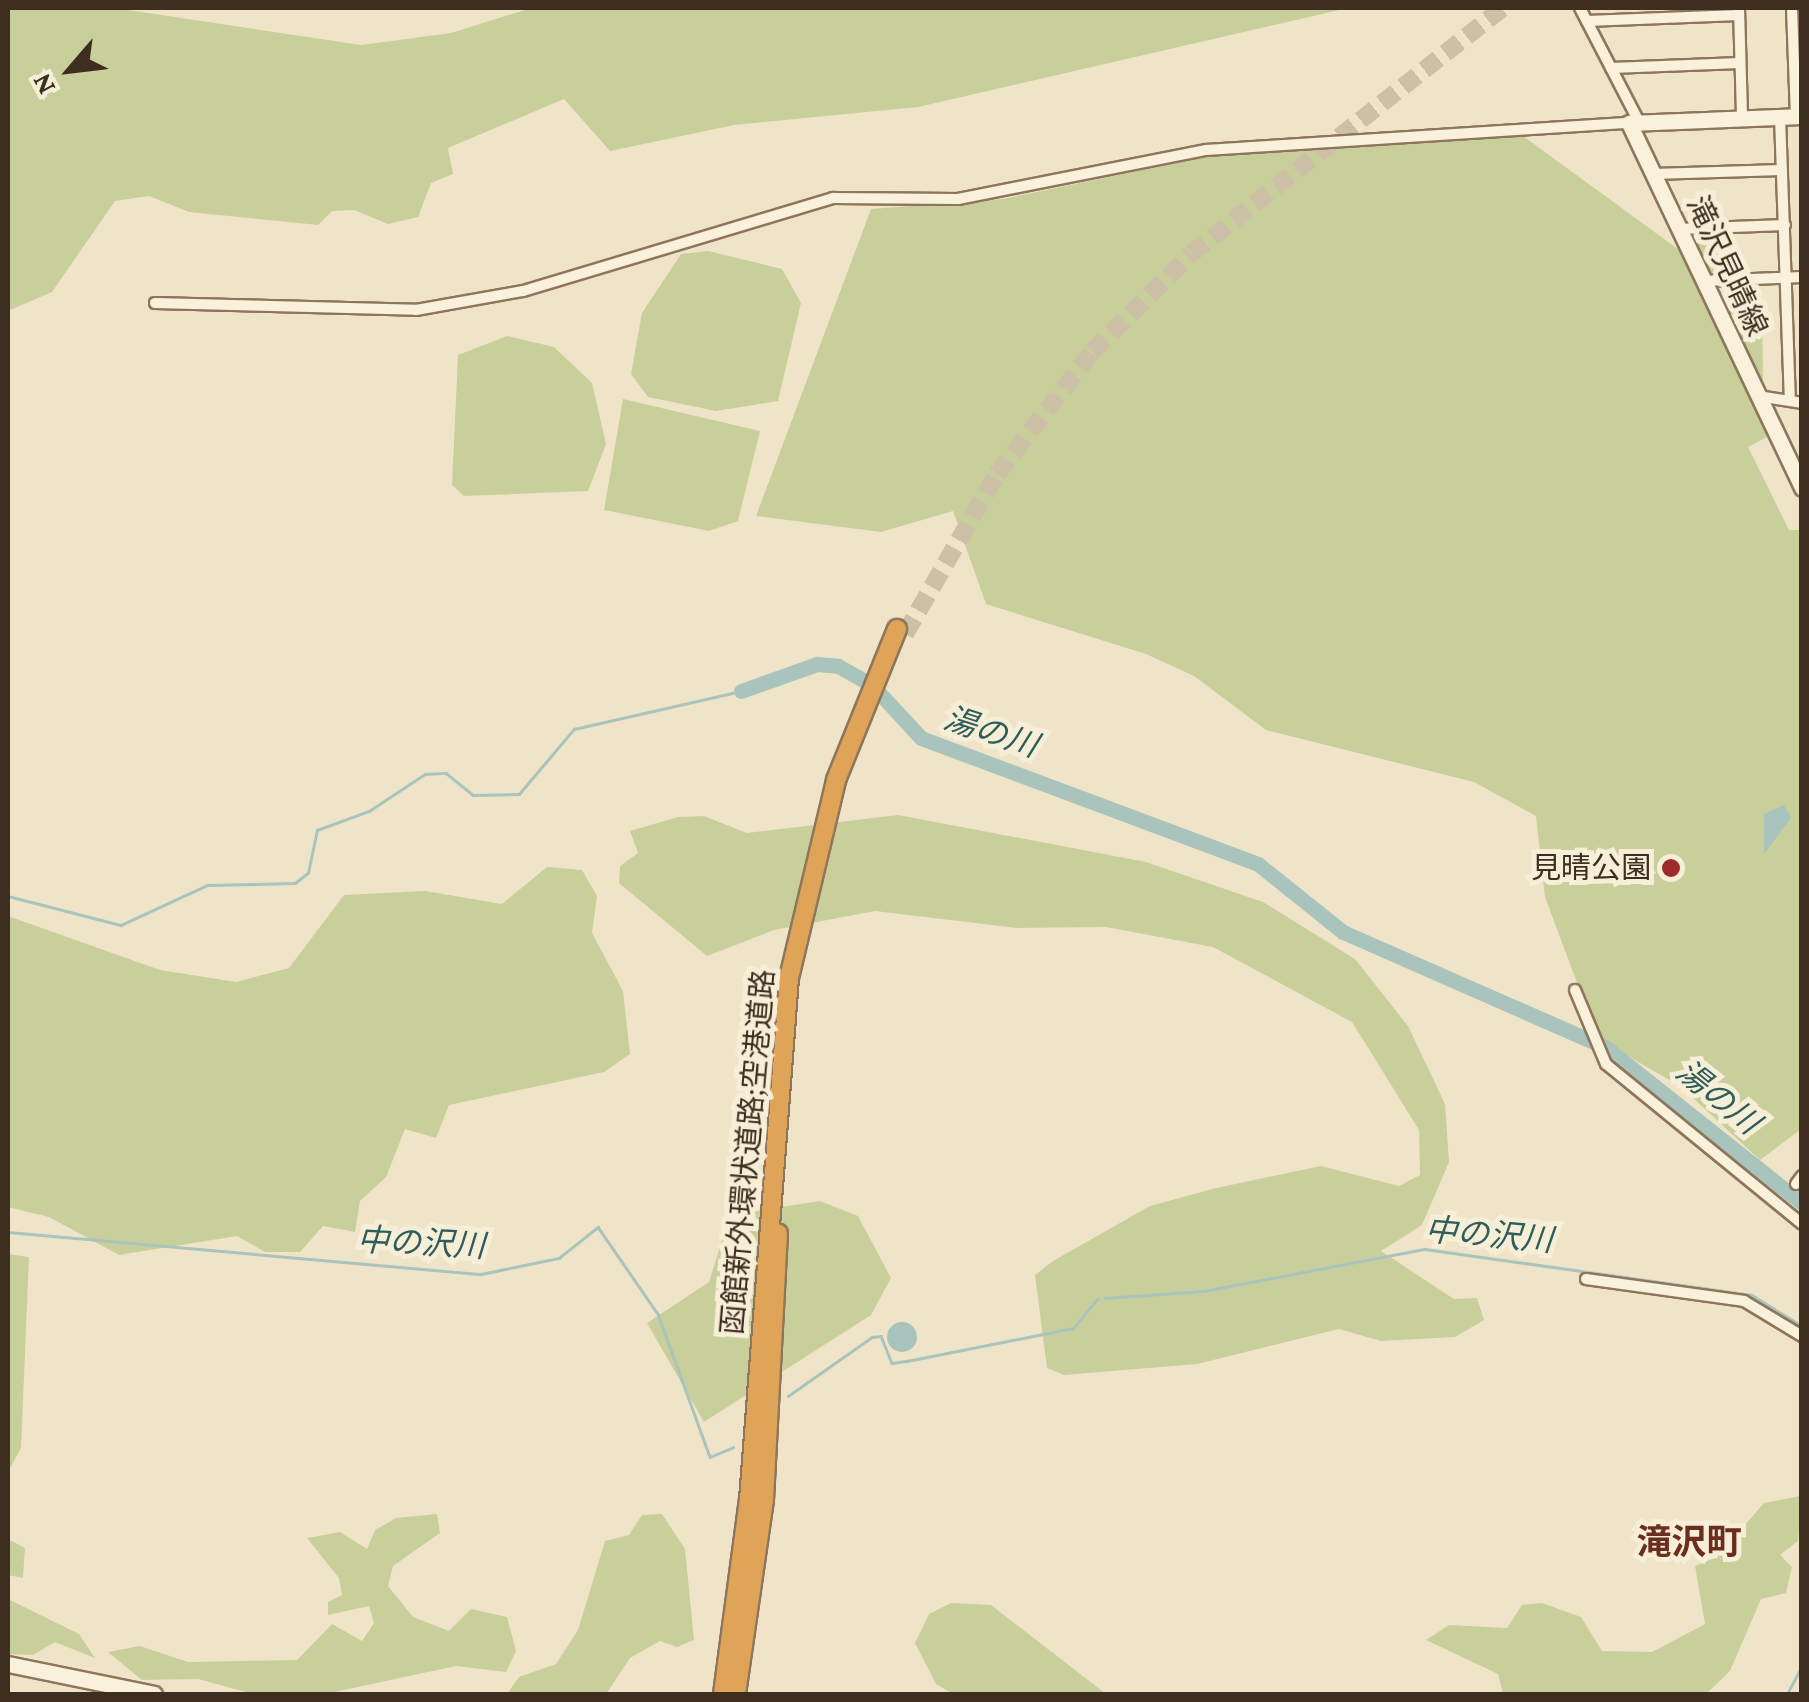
<!DOCTYPE html>
<meta charset="utf-8">
<style>
body{margin:0}
#map{position:relative;width:1809px;height:1702px;overflow:hidden;background:#f0e4c8;font-family:"Crimson Pro","Noto Sans JP",serif}
div>[style]{position:absolute}
[style*='--x']{left:calc(var(--x)*1px);top:calc(var(--y)*1px);width:calc(var(--w)*1px);rotate:calc(var(--a)*1deg)}
.green>*{inset:0;background:#c9cf9b}
.water>*{inset:0;background:#a9c4bc}
.round{border-radius:50%}
.stream>*{height:2.5px;margin:-1.25px;padding:0 1.25px;transform-origin:1.25px;border-radius:1.25px;background:#a9c4bc}
.river>*{height:15px;margin:-7.5px;padding:0 7.5px;transform-origin:7.5px;border-radius:7.5px;background:#a9c4bc}
.highway-tunnel>*{height:18px;margin-top:-9px;transform-origin:0;background:repeating-linear-gradient(90deg,#ccc0a6 0 18px,transparent 0 27px)}
.roads{filter:drop-shadow(2px 0 #8d765c) drop-shadow(-2px 0 #8d765c) drop-shadow(0 2px #8d765c) drop-shadow(0 -2px #8d765c)}
.street>*{height:10px;margin:-5px;padding:0 5px;transform-origin:5px;border-radius:5px;background:#faf1dc}
.secondary>*{height:15px;margin:-7.5px;padding:0 7.5px;transform-origin:7.5px;border-radius:7.5px;background:#faf1dc}
.highway>*{height:18px;margin:-9px;padding:0 9px;transform-origin:9px;border-radius:9px;background:#e0a458}
.dots>*{width:28px;height:28px;translate:-50% -50%;box-sizing:border-box;border:5px solid #f7eed8;border-radius:50%}
span{translate:-50% -50%;white-space:nowrap;text-align:center;line-height:1.15;-webkit-text-stroke:10px #f7eed8;paint-order:stroke}
.street-label{font-size:30px;color:#3d2e20}
.poi-label{font-size:30px;color:#3d2e20}
.right{translate:-100% -50%;text-align:right}
.water-label{font-size:32px;color:#2f5d5a;font-style:italic}
.quarter-label{font-size:35px;color:#6b2e1e;font-weight:700}
.frame{position:absolute;inset:0;border:10px solid #3d2e20;pointer-events:none}
.north{position:absolute;left:20px;top:20px;width:100px;height:100px;-webkit-text-stroke:8px #f7eed8;paint-order:stroke;rotate:242deg;font-size:28px;font-weight:700;line-height:40px;text-align:center;color:#3d2e20}
.north::after{content:'';display:block;margin:auto;width:35px;height:45px;background:#3d2e20;clip-path:polygon(50% 0,100% 100%,50% 72%,0 100%)}
</style>
<div id="map">
<div class="green">
<div style="clip-path:polygon(8px 8px,115px 8px,361px 45px,451px 33px,531px 8px,1348px 8px,918px 107px,734px 125px,610px 151px,564px 99px,448px 148px,453px 174px,431px 183px,418px 217px,388px 224px,354px 210px,332px 211px,318px 225px,189px 212px,149px 196px,115px 201px,52px 292px,8px 311px)"></div>
<div style="clip-path:polygon(1519px 133px,1682px 252px,1771px 435px,1748px 447px,1789px 530px,1801px 530px,1801px 1129px,1760px 1160px,1680px 1086px,1598px 1039px,1545px 897px,1536px 816px,1474px 782px,1266px 730px,1194px 676px,1146px 654px,986px 604px,953px 511px,881px 532px,756px 516px,871px 209px,1003px 199px,1210px 156px)"></div>
<div style="clip-path:polygon(1716px 233px,1719px 275px,1712px 276px,1690px 234px)"></div>
<div style="clip-path:polygon(708px 251px,782px 269px,801px 303px,778px 401px,716px 411px,648px 397px,631px 374px,642px 313px,681px 254px)"></div>
<div style="clip-path:polygon(1762px 302px,1763px 381px,1760px 382px,1723px 304px)"></div>
<div style="clip-path:polygon(507px 336px,554px 347px,592px 383px,606px 444px,588px 491px,464px 496px,452px 485px,458px 355px)"></div>
<div style="clip-path:polygon(623px 399px,760px 431px,738px 521px,709px 531px,604px 510px)"></div>
<div style="clip-path:polygon(898px 815px,1146px 862px,1263px 902px,1355px 959px,1408px 1026px,1445px 1104px,1449px 1162px,1422px 1225px,1381px 1251px,1454px 1299px,1477px 1298px,1484px 1320px,1455px 1337px,1381px 1341px,1339px 1329px,1197px 1364px,1064px 1375px,1047px 1368px,1035px 1275px,1053px 1261px,1150px 1206px,1216px 1188px,1321px 1166px,1399px 1186px,1420px 1175px,1419px 1130px,1352px 1022px,1213px 947px,1106px 927px,1017px 928px,875px 911px,774px 930px,707px 956px,619px 883px,620px 866px,638px 853px,630px 831px,678px 817px,704px 816px,747px 833px)"></div>
<div style="clip-path:polygon(547px 867px,582px 870px,597px 896px,592px 933px,623px 991px,630px 1054px,604px 1072px,449px 1105px,436px 1138px,405px 1129px,386px 1177px,360px 1201px,355px 1232px,323px 1226px,300px 1252px,265px 1252px,237px 1236px,119px 1255px,49px 1217px,8px 1207px,8px 916px,160px 970px,236px 982px,289px 968px,344px 895px,425px 891px,502px 904px)"></div>
<div style="clip-path:polygon(820px 1201px,858px 1216px,891px 1278px,871px 1315px,704px 1422px,647px 1323px,709px 1282px,730px 1215px)"></div>
<div style="clip-path:polygon(8px 1254px,29px 1257px,21px 1448px,8px 1472px)"></div>
<div style="clip-path:polygon(1801px 1496px,1798px 1541px,1780px 1555px,1792px 1567px,1786px 1593px,1761px 1599px,1730px 1671px,1706px 1694px,1503px 1694px,1498px 1674px,1426px 1640px,1449px 1625px,1507px 1628px,1522px 1605px,1542px 1603px,1581px 1617px,1602px 1651px,1652px 1652px,1705px 1624px,1695px 1566px,1717px 1557px,1764px 1503px)"></div>
<div style="clip-path:polygon(437px 1514px,440px 1533px,393px 1566px,388px 1586px,413px 1617px,449px 1631px,471px 1609px,507px 1617px,516px 1651px,506px 1672px,456px 1666px,325px 1694px,253px 1694px,198px 1679px,142px 1680px,108px 1652px,140px 1646px,188px 1662px,297px 1660px,332px 1624px,362px 1641px,374px 1623px,369px 1606px,328px 1615px,328px 1602px,342px 1595px,339px 1578px,307px 1538px,340px 1532px,367px 1549px,375px 1530px,396px 1518px)"></div>
<div style="clip-path:polygon(662px 1514px,685px 1549px,694px 1640px,677px 1647px,660px 1641px,630px 1658px,606px 1694px,507px 1694px,519px 1677px,556px 1664px,578px 1630px,605px 1541px,629px 1535px,642px 1515px)"></div>
<div style="clip-path:polygon(8px 1539px,25px 1548px,23px 1578px,8px 1575px)"></div>
<div style="clip-path:polygon(8px 1599px,79px 1634px,95px 1658px,55px 1642px,33px 1655px,8px 1654px)"></div>
<div style="clip-path:polygon(951px 1603px,991px 1605px,1106px 1694px,953px 1694px,936px 1684px,915px 1643px,929px 1614px)"></div>
</div>
<div class="water">
<div style="clip-path:polygon(1784px 805px,1791px 818px,1764px 854px,1764px 814px)"></div>
<div class="round" style="left:887px;top:1322px;width:30px;height:30px"></div>
</div>
<div class="stream">
<div style="--x:8;--y:896;--w:117;--a:14.4"></div>
<div style="--x:121;--y:925;--w:95;--a:-24.9"></div>
<div style="--x:207;--y:885;--w:88;--a:-1.3"></div>
<div style="--x:295;--y:883;--w:16;--a:-38"></div>
<div style="--x:308;--y:873;--w:44;--a:-78.2"></div>
<div style="--x:317;--y:830;--w:55;--a:-20.1"></div>
<div style="--x:369;--y:811;--w:67;--a:-33.5"></div>
<div style="--x:425;--y:774;--w:21;--a:-3"></div>
<div style="--x:446;--y:773;--w:35;--a:39"></div>
<div style="--x:473;--y:795;--w:46;--a:-1.2"></div>
<div style="--x:519;--y:794;--w:85;--a:-49.8"></div>
<div style="--x:574;--y:729;--w:171;--a:-12.8"></div>
<div style="--x:8;--y:1232;--w:475;--a:5.1"></div>
<div style="--x:481;--y:1274;--w:80;--a:-11.6"></div>
<div style="--x:559;--y:1258;--w:50;--a:-38.5"></div>
<div style="--x:598;--y:1227;--w:106;--a:55.4"></div>
<div style="--x:658;--y:1314;--w:152;--a:70"></div>
<div style="--x:710;--y:1457;--w:25;--a:-23"></div>
<div style="--x:1105;--y:1298;--w:99;--a:-4"></div>
<div style="--x:1204;--y:1291;--w:225;--a:-10.8"></div>
<div style="--x:1425;--y:1249;--w:330;--a:8"></div>
<div style="--x:1752;--y:1295;--w:59;--a:31.8"></div>
<div style="--x:788;--y:1396;--w:103;--a:-35.1"></div>
<div style="--x:872;--y:1337;--w:9;--a:-6"></div>
<div style="--x:881;--y:1336;--w:29;--a:68"></div>
<div style="--x:892;--y:1363;--w:15;--a:-8"></div>
<div style="--x:907;--y:1361;--w:169;--a:-11.2"></div>
<div style="--x:1073;--y:1328;--w:38;--a:-50"></div>
<div style="--x:1787;--y:1694;--w:32;--a:-62"></div>
</div>
<div class="river">
<div style="--x:741;--y:691;--w:81;--a:-19.6"></div>
<div style="--x:817;--y:664;--w:21;--a:5"></div>
<div style="--x:838;--y:666;--w:39;--a:29"></div>
<div style="--x:872;--y:685;--w:72;--a:47.2"></div>
<div style="--x:921;--y:738;--w:360;--a:20.5"></div>
<div style="--x:1258;--y:864;--w:109;--a:38.7"></div>
<div style="--x:1343;--y:932;--w:286;--a:23.7"></div>
<div style="--x:1605;--y:1047;--w:251;--a:38.4"></div>
</div>
<div class="highway-tunnel">
<div style="--x:905;--y:634;--w:185;--a:-60.1"></div>
<div style="--x:997;--y:474;--w:155;--a:-52.1"></div>
<div style="--x:1092;--y:352;--w:139;--a:-44.7"></div>
<div style="--x:1191;--y:254;--w:397;--a:-38.3"></div>
</div>
<div class="roads">
<div class="street">
<div style="--x:1580;--y:8;--w:128;--a:62.6"></div>
<div style="--x:1739;--y:8;--w:110;--a:88.4"></div>
<div style="--x:1792;--y:8;--w:108;--a:87.9"></div>
<div style="--x:1587;--y:21;--w:152;--a:-2.3"></div>
<div style="--x:1611;--y:68;--w:129;--a:-2.2"></div>
<div style="--x:1780;--y:117;--w:284;--a:88"></div>
<div style="--x:1653;--y:174;--w:129;--a:-1.8"></div>
<div style="--x:1679;--y:229;--w:106;--a:-2.2"></div>
<div style="--x:1703;--y:281;--w:99;--a:-2.3"></div>
<div style="--x:155;--y:303;--w:261;--a:1.5"></div>
<div style="--x:416;--y:310;--w:109;--a:-10.1"></div>
<div style="--x:523;--y:291;--w:324;--a:-16.7"></div>
<div style="--x:833;--y:198;--w:125;--a:0.5"></div>
<div style="--x:958;--y:199;--w:253;--a:-11.2"></div>
<div style="--x:1206;--y:150;--w:424;--a:-3.7"></div>
<div style="--x:1758;--y:396;--w:45;--a:9"></div>
<div style="--x:1575;--y:990;--w:80;--a:67.3"></div>
<div style="--x:1606;--y:1064;--w:253;--a:39.2"></div>
<div style="--x:1796;--y:1184;--w:10;--a:-53"></div>
<div style="--x:1586;--y:1279;--w:160;--a:7.9"></div>
<div style="--x:1744;--y:1301;--w:68;--a:31.1"></div>
</div>
<div class="secondary">
<div style="--x:1802;--y:116;--w:173;--a:177.7"></div>
<div style="--x:1629;--y:123;--w:404;--a:64.6"></div>
<div style="--x:8;--y:1664;--w:149;--a:11.6"></div>
</div>
<div class="highway">
<div style="--x:723;--y:1694;--w:196;--a:-82.4"></div>
<div style="--x:749;--y:1500;--w:524;--a:-85.62"></div>
<div style="--x:789;--y:978;--w:204;--a:-76.6"></div>
<div style="--x:836;--y:780;--w:163;--a:-68"></div>
<div style="--x:736;--y:1694;--w:196;--a:-81.8"></div>
<div style="--x:764;--y:1500;--w:267;--a:-87"></div>
</div>
</div>
<div class="dots">
<div style="left:1671px;top:868px;background:#9e2a2b"></div>
</div>
<div class="street-label">
<span style="left:1727px;top:266px;rotate:65deg">滝沢見晴線</span>
<span style="left:748px;top:1152px;rotate:-85deg">函館新外環状道路;空港道路</span>
</div>
<div class="poi-label">
<span class="right" style="left:1651px;top:868px">見晴公園</span>
</div>
<div class="water-label">
<span style="left:991px;top:732px;rotate:18deg">湯の川</span>
<span style="left:1718px;top:1097px;rotate:39deg">湯の川</span>
<span style="left:1489px;top:1235px;rotate:5deg">中の沢川</span>
<span style="left:421px;top:1243px;rotate:3deg">中の沢川</span>
</div>
<div class="quarter-label">
<span style="left:1689px;top:1543px">滝沢町</span>
</div>
<div class="frame"></div>
<div class="north">N</div>
</div>
